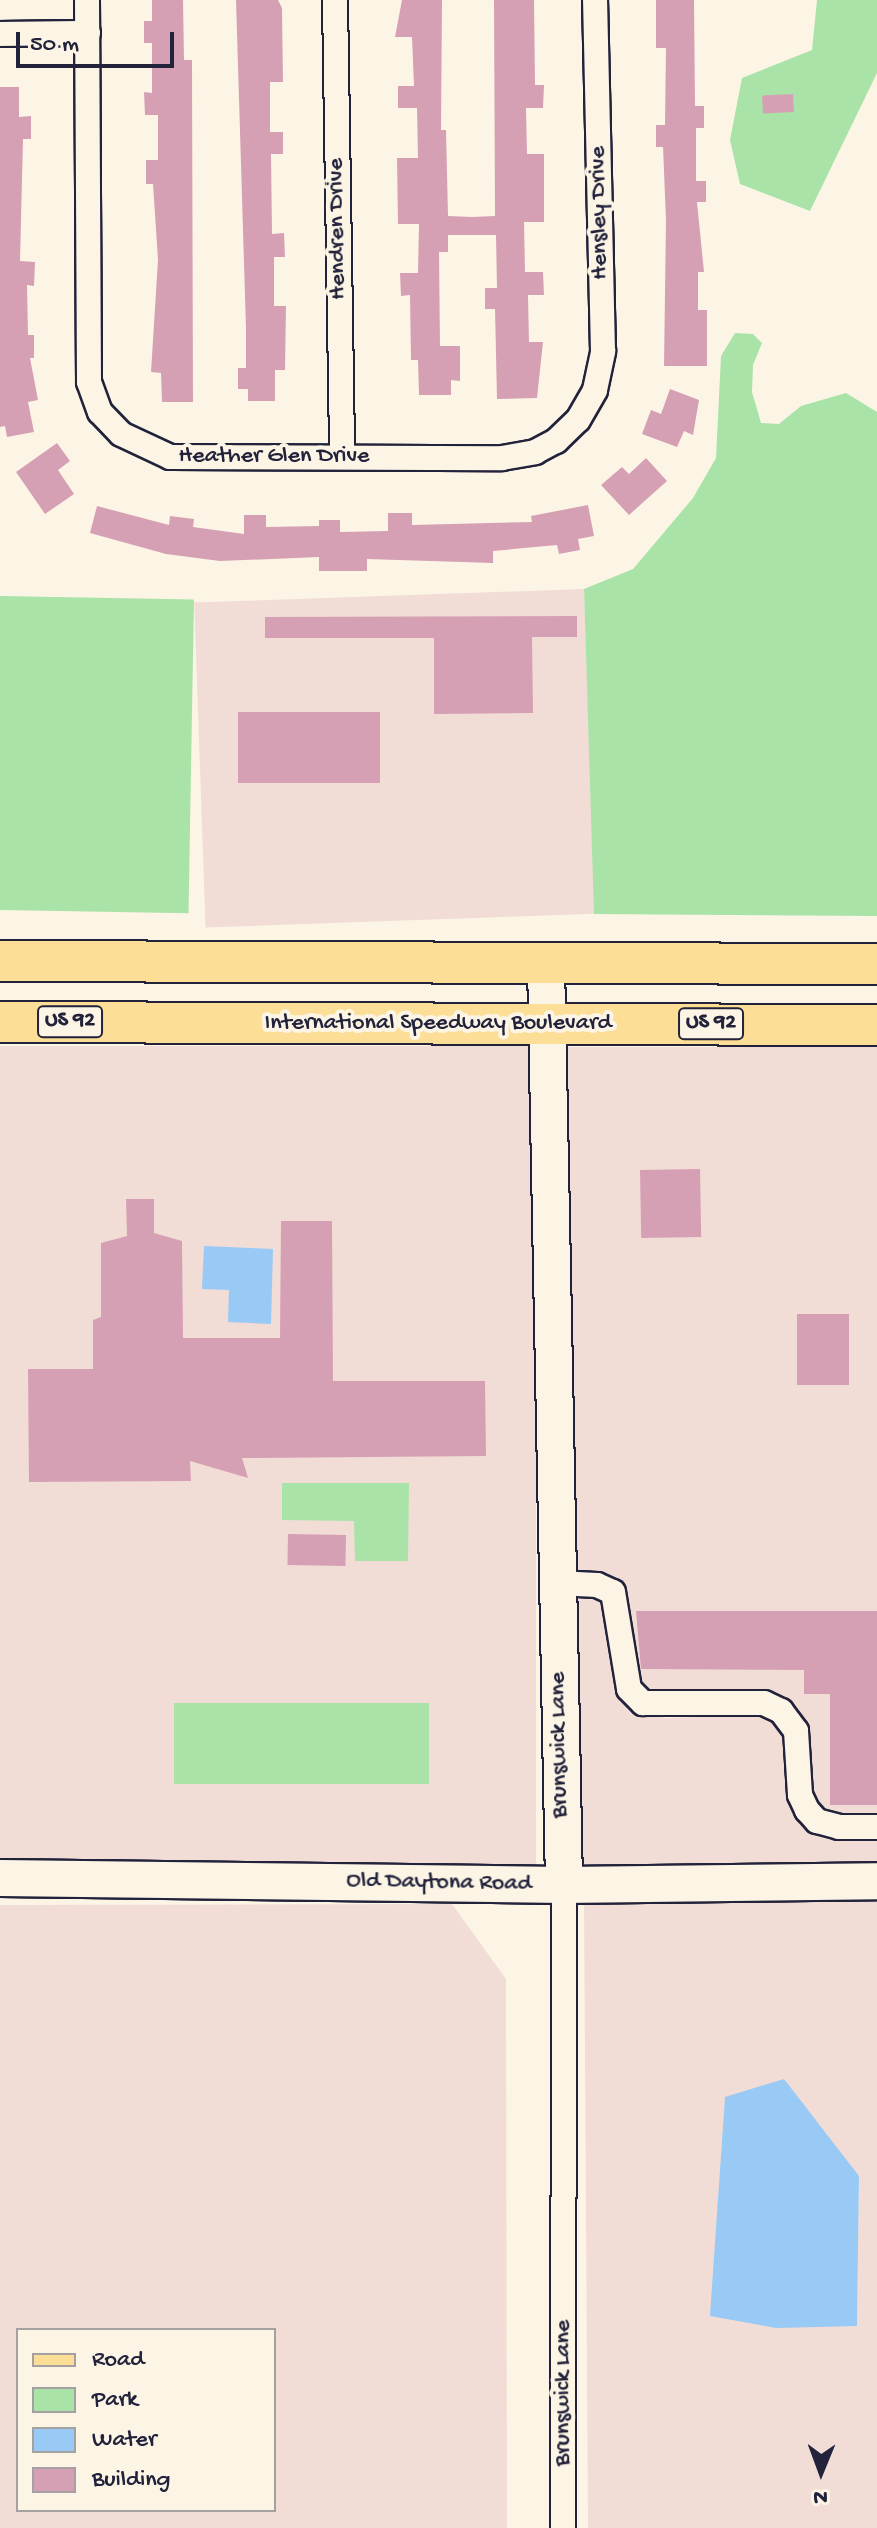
<!DOCTYPE html>
<style>
body{margin:0}
#map{position:relative;width:877px;height:2528px;overflow:hidden;background:#fcf5e5;font-family:"Gochi Hand",sans-serif}
div>[style]{position:absolute}
[style*='--x']{left:calc(var(--x)*1px);top:calc(var(--y)*1px);width:calc(var(--w)*1px);rotate:calc(var(--a)*1deg)}
.built>*{inset:0;background:#f1dcd6;transform-origin:0 0}
.green>*{inset:0;background:#a9e3a8;transform-origin:0 0}
.water>*{inset:0;background:#98caf5}
.building>*{inset:0;background:#d6a0b4;transform-origin:0 0}
.roads{filter:drop-shadow(2px 0 #22223b) drop-shadow(-2px 0 #22223b) drop-shadow(0 2px #22223b) drop-shadow(0 -2px #22223b)}
.street>*{height:24px;margin:-12px;padding:0 12px;transform-origin:12px;border-radius:12px;background:#fcf5e5}
.secondary>*{height:36px;margin:-18px;padding:0 18px;transform-origin:18px;border-radius:18px;background:#fcf5e5}
.primary>*{height:40px;margin:-20px;padding:0 20px;transform-origin:20px;border-radius:20px;background:#fcde96}
span{translate:-50% -50%;white-space:nowrap;text-align:center;line-height:1.15;-webkit-text-stroke:8px #fcf5e5;paint-order:stroke}
.shield-label span{padding:2px 6px;background:#fcf5e5;border:2px solid;border-radius:6px;-webkit-text-stroke-width:0}
.shield-label{font-size:22px;color:#22223b;font-weight:700}
.street-label{font-size:24px;color:#22223b}
.legend{position:absolute;left:16px;top:2328px;width:260px;height:184px;box-sizing:border-box;background:#fcf5e5;border:2px solid #a5a1a1;margin:0;padding:10px 14px;list-style:none;font-size:24px;color:#22223b}
.legend li{display:flex;align-items:center;gap:16px;height:40px}
.legend b{width:40px;border:2px solid #a5a1a1}
.north{position:absolute;left:781px;top:2432px;width:80px;height:80px;-webkit-text-stroke:6px #fcf5e5;paint-order:stroke;rotate:181deg;font-size:22px;font-weight:700;line-height:32px;text-align:center;color:#22223b}
.north::after{content:'';display:block;margin:auto;width:28px;height:36px;background:#22223b;clip-path:polygon(50% 0,100% 100%,50% 72%,0 100%)}
.scale{position:absolute;left:16px;top:32px;width:158px;height:36px;box-sizing:border-box;border:4px solid #22223b;border-top:0;padding-left:10px;font-size:24px;line-height:28px;white-space:nowrap;color:#22223b;-webkit-text-stroke:6px #fcf5e5;paint-order:stroke}
</style>
<div id="map">
<div class="built">
<div style="left:584px;top:589px;width:325px;height:390px;rotate:88deg"></div>
<div style="left:0;top:1046px;width:536px;height:820px"></div>
<div style="clip-path:polygon(558px 1047px,877px 1047px,877px 1815px,840px 1814px,816px 1803px,810px 1791px,805px 1724px,788px 1702px,763px 1691px,647px 1691px,638px 1682px,623px 1588px,601px 1574px,567px 1571px)"></div>
<div style="clip-path:polygon(568px 1596px,604px 1601px,618px 1692px,636px 1713px,666px 1718px,762px 1715px,775px 1722px,786px 1735px,810px 1830px,839px 1839px,877px 1839px,877px 1869px,574px 1872px)"></div>
<div style="clip-path:polygon(evenodd,877px 1893px,877px 2528px,588px 2528px,584px 1897px,877px 1893px,725px 2097px,859px 2176px,857px 2326px,711px 2316px,725px 2097px)"></div>
<div style="clip-path:polygon(evenodd,452px 1904px,506px 1979px,507px 2528px,0 2528px,0 1905px,452px 1904px,18px 2330px,274px 2330px,274px 2510px,18px 2510px,18px 2330px)"></div>
</div>
<div class="green">
<div style="clip-path:polygon(817px 0,877px 0,877px 73px,810px 211px,740px 184px,730px 140px,742px 78px,812px 50px)"></div>
<div style="clip-path:polygon(735px 333px,753px 334px,762px 343px,753px 365px,752px 392px,761px 423px,779px 424px,801px 406px,846px 393px,877px 412px,877px 916px,594px 914px,584px 589px,633px 569px,693px 498px,716px 458px,721px 356px)"></div>
<div style="left:0;top:596px;width:194px;height:314px;rotate:1deg"></div>
<div style="clip-path:polygon(282px 1483px,409px 1483px,408px 1561px,355px 1561px,354px 1521px,282px 1520px)"></div>
<div style="left:174px;top:1703px;width:255px;height:81px"></div>
</div>
<div class="water">
<div style="clip-path:polygon(204px 1246px,273px 1249px,271px 1324px,228px 1322px,229px 1290px,202px 1289px)"></div>
<div style="clip-path:polygon(784px 2079px,859px 2176px,857px 2326px,776px 2328px,710px 2316px,725px 2097px)"></div>
</div>
<div class="building">
<div style="clip-path:polygon(152px 0,183px 0,184px 60px,192px 60px,193px 402px,162px 402px,161px 373px,151px 372px,158px 260px,153px 184px,146px 184px,146px 160px,158px 160px,158px 115px,145px 115px,144px 92px,152px 93px,152px 43px,144px 43px,144px 21px,152px 21px)"></div>
<div style="clip-path:polygon(236px 0,278px 0,282px 8px,283px 82px,270px 82px,270px 132px,283px 132px,283px 154px,271px 154px,272px 234px,284px 233px,285px 257px,274px 257px,274px 306px,286px 306px,285px 370px,275px 370px,275px 401px,248px 401px,248px 389px,238px 389px,238px 368px,246px 368px,246px 329px)"></div>
<div style="clip-path:polygon(402px 0,442px 0,441px 130px,446px 130px,448px 216px,472px 217px,495px 216px,494px 0,534px 0,535px 85px,544px 85px,543px 108px,526px 108px,527px 154px,544px 154px,544px 222px,524px 222px,525px 272px,543px 272px,544px 295px,528px 295px,529px 342px,543px 342px,537px 398px,497px 399px,495px 309px,485px 309px,485px 288px,497px 288px,496px 235px,448px 235px,448px 252px,439px 252px,440px 346px,460px 346px,460px 381px,451px 380px,451px 395px,419px 395px,418px 360px,411px 360px,410px 295px,401px 296px,400px 273px,418px 273px,419px 224px,398px 224px,397px 158px,418px 158px,417px 108px,398px 108px,398px 86px,414px 86px,412px 37px,395px 37px)"></div>
<div style="clip-path:polygon(656px 0,694px 0,695px 106px,704px 106px,704px 128px,696px 128px,696px 181px,706px 181px,706px 202px,697px 202px,704px 272px,698px 272px,698px 310px,707px 310px,707px 366px,664px 366px,666px 220px,663px 147px,656px 147px,656px 125px,665px 125px,666px 48px,656px 48px)"></div>
<div style="clip-path:polygon(0 87px,19px 87px,19px 117px,31px 116px,31px 139px,23px 139px,20px 261px,35px 262px,34px 286px,27px 285px,28px 335px,34px 335px,34px 358px,30px 358px,38px 400px,28px 402px,34px 432px,7px 437px,5px 426px,0 427px)"></div>
<div style="left:793px;top:94px;width:18px;height:31px;rotate:87deg"></div>
<div style="clip-path:polygon(670px 389px,699px 400px,693px 435px,684px 431px,677px 447px,642px 434px,651px 410px,661px 414px)"></div>
<div style="clip-path:polygon(57px 443px,70px 461px,58px 470px,74px 494px,45px 514px,16px 472px)"></div>
<div style="clip-path:polygon(646px 458px,667px 481px,629px 515px,601px 485px,622px 467px,629px 474px)"></div>
<div style="clip-path:polygon(588px 505px,594px 536px,578px 539px,580px 550px,559px 554px,557px 545px,493px 551px,493px 563px,367px 559px,367px 571px,319px 571px,319px 557px,220px 561px,166px 554px,90px 533px,97px 506px,169px 525px,170px 516px,194px 519px,193px 527px,244px 534px,244px 515px,266px 515px,266px 527px,319px 526px,319px 520px,340px 520px,340px 532px,388px 531px,388px 513px,412px 513px,412px 525px,532px 522px,531px 516px)"></div>
<div style="clip-path:polygon(577px 616px,577px 637px,532px 637px,533px 713px,434px 714px,434px 638px,265px 638px,265px 617px)"></div>
<div style="left:238px;top:712px;width:142px;height:71px"></div>
<div style="left:700px;top:1169px;width:68px;height:60px;rotate:89deg"></div>
<div style="clip-path:polygon(126px 1199px,154px 1199px,154px 1233px,182px 1241px,183px 1338px,280px 1338px,281px 1221px,332px 1221px,333px 1381px,485px 1381px,486px 1456px,242px 1458px,248px 1478px,190px 1461px,191px 1481px,29px 1482px,28px 1369px,93px 1369px,93px 1320px,101px 1317px,101px 1243px,127px 1236px)"></div>
<div style="left:797px;top:1314px;width:52px;height:71px"></div>
<div style="left:288px;top:1534px;width:58px;height:31px;rotate:1deg"></div>
<div style="clip-path:polygon(636px 1611px,877px 1611px,877px 1805px,830px 1805px,830px 1694px,804px 1694px,804px 1670px,641px 1669px)"></div>
</div>
<div class="roads">
<div class="street">
<div style="--x:87;--y:0;--w:382;--a:89.7"></div>
<div style="--x:89;--y:382;--w:32;--a:70"></div>
<div style="--x:100;--y:412;--w:30;--a:46"></div>
<div style="--x:121;--y:434;--w:54;--a:25.1"></div>
<div style="--x:170;--y:457;--w:332;--a:0.2"></div>
<div style="--x:502;--y:458;--w:34;--a:-10"></div>
<div style="--x:535;--y:452;--w:24;--a:-28"></div>
<div style="--x:556;--y:441;--w:30;--a:-44"></div>
<div style="--x:578;--y:420;--w:34;--a:-60"></div>
<div style="--x:595;--y:390;--w:40;--a:-78"></div>
<div style="--x:603;--y:351;--w:351;--a:-91.3"></div>
<div style="--x:335;--y:0;--w:457;--a:89.1"></div>
<div style="--x:0;--y:34;--w:88;--a:-0.7"></div>
<div style="--x:557;--y:1583;--w:40;--a:2.9"></div>
<div style="--x:597;--y:1585;--w:17;--a:24"></div>
<div style="--x:613;--y:1592;--w:98;--a:80.6"></div>
<div style="--x:629;--y:1689;--w:20;--a:45"></div>
<div style="--x:643;--y:1703;--w:121;--a:0"></div>
<div style="--x:764;--y:1703;--w:19;--a:25"></div>
<div style="--x:781;--y:1711;--w:25;--a:53"></div>
<div style="--x:796;--y:1731;--w:64;--a:86.4"></div>
<div style="--x:800;--y:1795;--w:17;--a:65"></div>
<div style="--x:807;--y:1810;--w:15;--a:48"></div>
<div style="--x:817;--y:1821;--w:23;--a:15"></div>
<div style="--x:839;--y:1827;--w:38;--a:0"></div>
<div style="--x:563;--y:2528;--w:643;--a:-89.91"></div>
</div>
<div class="secondary">
<div style="--x:546;--y:963;--w:922;--a:88.88"></div>
<div style="--x:0;--y:1878;--w:564;--a:0.71"></div>
<div style="--x:564;--y:1885;--w:313;--a:-0.7"></div>
</div>
<div class="primary">
<div style="--x:0;--y:961;--w:877;--a:0.2"></div>
<div style="--x:0;--y:1022;--w:877;--a:0.2"></div>
</div>
</div>
<div class="shield-label">
<span style="left:70px;top:1022px">US 92</span>
<span style="left:711px;top:1024px">US 92</span>
</div>
<div class="street-label">
<span style="left:600px;top:213px;rotate:-91deg">Hensley Drive</span>
<span style="left:338px;top:229px;rotate:-91deg">Hendren Drive</span>
<span style="left:274px;top:457px">Heather Glen Drive</span>
<span style="left:438px;top:1024px">International Speedway Boulevard</span>
<span style="left:560px;top:1745px;rotate:-91deg">Brunswick Lane</span>
<span style="left:439px;top:1883px;rotate:1deg">Old Daytona Road</span>
<span style="left:564px;top:2393px;rotate:-90deg">Brunswick Lane</span>
</div>
<ul class="legend">
<li><b style="height:10px;background:#fcde96"></b>Road</li>
<li><b style="height:22px;background:#a9e3a8"></b>Park</li>
<li><b style="height:22px;background:#98caf5"></b>Water</li>
<li><b style="height:22px;background:#d6a0b4"></b>Building</li>
</ul>
<div class="north">N</div>
<div class="scale">50 m</div>
</div>
